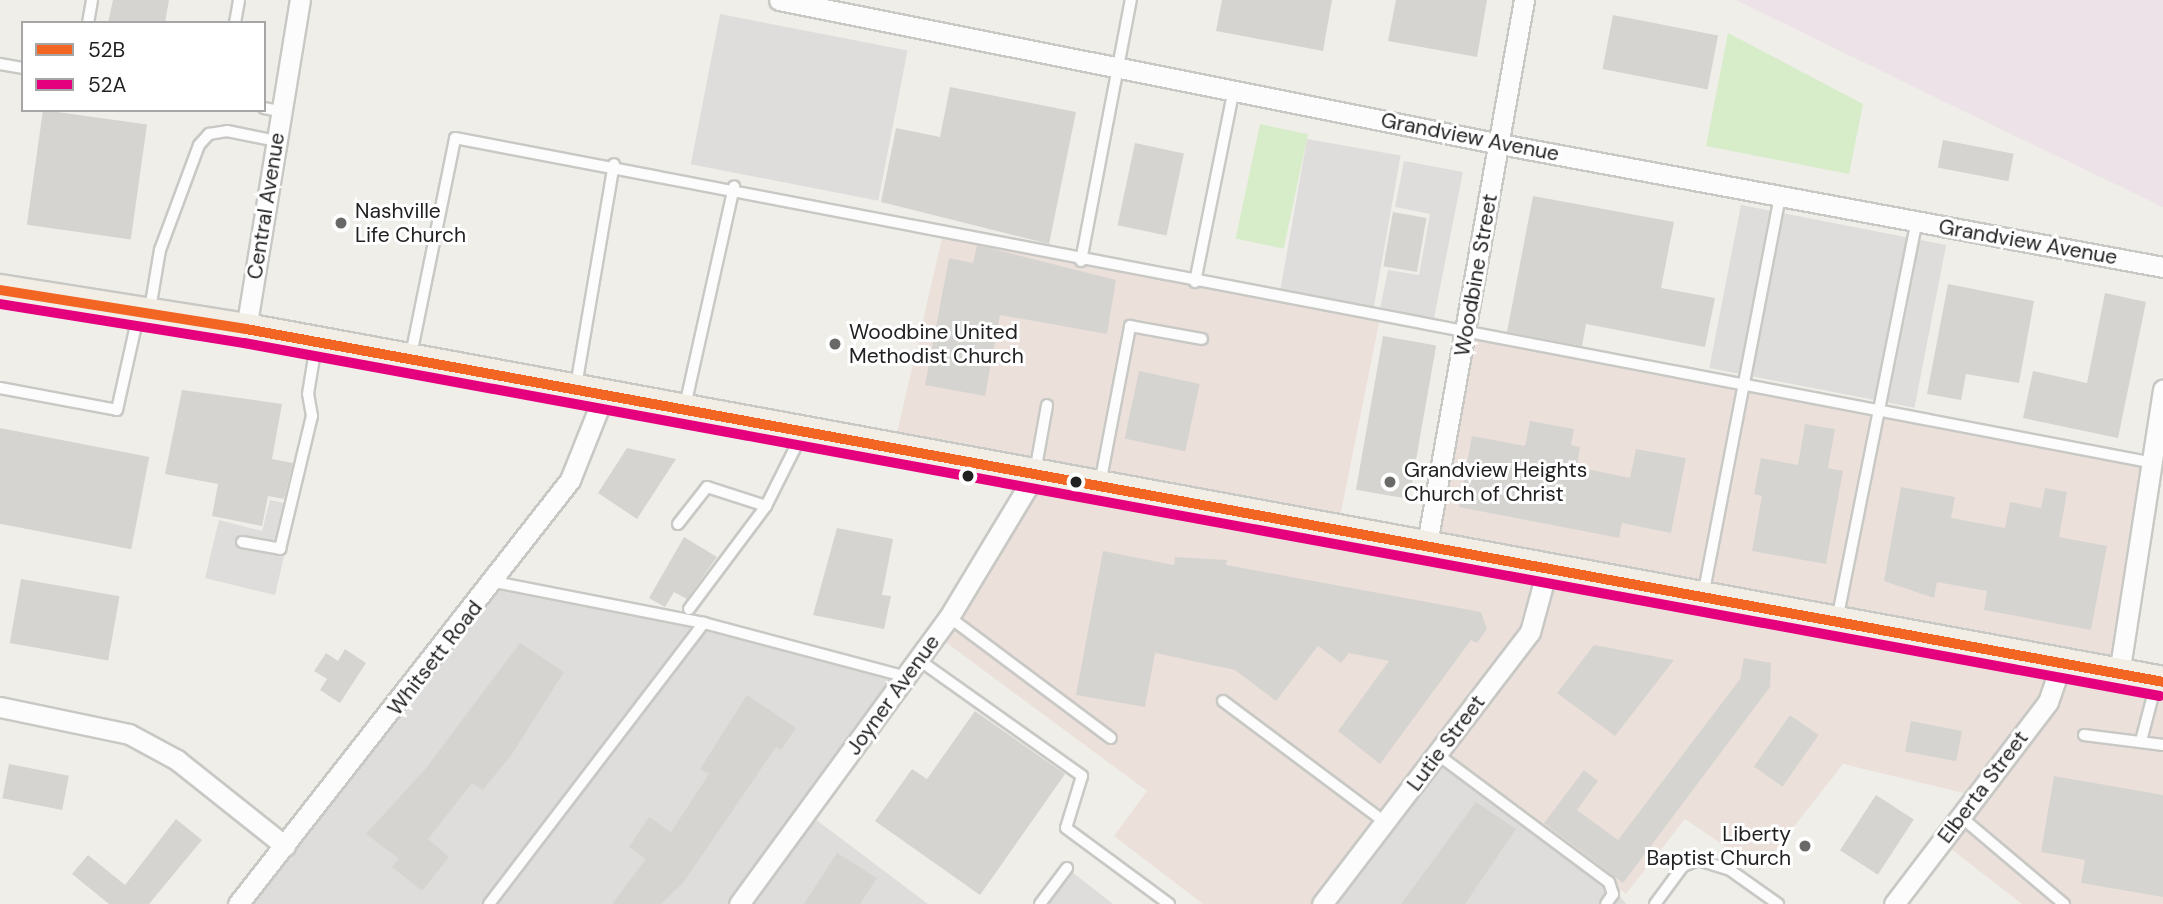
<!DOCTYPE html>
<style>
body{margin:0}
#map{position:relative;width:2163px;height:904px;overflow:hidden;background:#efeee9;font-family:"DM Sans",sans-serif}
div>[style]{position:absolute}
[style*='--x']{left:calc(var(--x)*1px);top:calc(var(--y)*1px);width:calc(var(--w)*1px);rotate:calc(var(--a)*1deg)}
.residential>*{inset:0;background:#dedddb;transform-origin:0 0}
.commercial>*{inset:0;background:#ece0db}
.industrial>*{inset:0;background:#ece2e7}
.grass>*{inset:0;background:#d7ecc9;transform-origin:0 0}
.building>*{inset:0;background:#d6d4d0;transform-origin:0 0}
.roads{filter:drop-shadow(2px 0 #c8c8c5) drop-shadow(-2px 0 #c8c8c5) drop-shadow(0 2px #c8c8c5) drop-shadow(0 -2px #c8c8c5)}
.lane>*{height:10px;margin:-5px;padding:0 5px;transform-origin:5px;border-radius:5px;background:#fdfcfc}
.street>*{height:19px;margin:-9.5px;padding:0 9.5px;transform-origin:9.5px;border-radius:9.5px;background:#fdfcfc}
.primary>*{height:30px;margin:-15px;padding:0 15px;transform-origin:15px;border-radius:15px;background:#f2eee6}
.bus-1>*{height:10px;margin:-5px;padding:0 5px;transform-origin:5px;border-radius:5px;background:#f26522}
.bus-2>*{height:10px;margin:-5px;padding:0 5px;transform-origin:5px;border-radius:5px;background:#e5007d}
.dots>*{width:19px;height:19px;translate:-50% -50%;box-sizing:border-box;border:4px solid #fff;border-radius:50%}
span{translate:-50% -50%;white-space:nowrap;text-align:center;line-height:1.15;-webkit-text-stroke:6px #fff;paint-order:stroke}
.street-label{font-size:21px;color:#212121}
.poi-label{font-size:21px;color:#212121}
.left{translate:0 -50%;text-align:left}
.right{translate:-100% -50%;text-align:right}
.legend{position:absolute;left:21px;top:21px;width:245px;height:91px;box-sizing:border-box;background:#fff;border:2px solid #a6a6a6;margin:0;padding:9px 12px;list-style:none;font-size:21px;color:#212121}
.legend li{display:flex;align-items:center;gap:14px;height:35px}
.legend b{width:35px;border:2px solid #a6a6a6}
</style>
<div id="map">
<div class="residential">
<div style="left:720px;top:14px;width:191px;height:153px;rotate:11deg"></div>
<div style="left:1307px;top:139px;width:95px;height:157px;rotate:10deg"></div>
<div style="clip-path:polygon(1404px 161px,1463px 172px,1433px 323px,1379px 313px,1388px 270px,1419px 275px,1430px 214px,1395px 207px)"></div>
<div style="left:1741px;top:205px;width:209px;height:166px;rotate:11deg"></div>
<div style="clip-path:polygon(270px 500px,288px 504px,276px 554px,284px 556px,275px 595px,205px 578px,219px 520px,262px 531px)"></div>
<div style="clip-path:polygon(495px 582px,704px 623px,908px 677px,807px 813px,928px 904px,238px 904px)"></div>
<div style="clip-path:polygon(1437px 754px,1609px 882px,1626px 904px,1322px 904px)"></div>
<div style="clip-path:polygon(1067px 868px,1113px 904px,1040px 904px)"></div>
</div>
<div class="commercial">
<div style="clip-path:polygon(943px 234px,1380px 318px,1337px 532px,1426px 549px,1465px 333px,2149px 462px,2119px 674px,2163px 682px,2163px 904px,2022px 904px,1942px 842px,1976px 796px,1843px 764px,1760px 870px,1685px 819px,1626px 894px,1437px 754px,1322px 904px,1203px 904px,1114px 836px,1147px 791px,936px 635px,1034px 476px,893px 450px)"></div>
</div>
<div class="industrial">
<div style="clip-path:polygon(1736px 0,2163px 0,2163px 207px,1986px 122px)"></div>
</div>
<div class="grass">
<div style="clip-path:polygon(1728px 33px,1863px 104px,1849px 174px,1706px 146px)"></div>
<div style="left:1260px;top:124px;width:49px;height:117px;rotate:12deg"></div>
</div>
<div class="building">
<div style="clip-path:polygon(113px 0,169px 0,165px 23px,108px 23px)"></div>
<div style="clip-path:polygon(1222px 0,1332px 0,1323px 51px,1216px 31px)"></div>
<div style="clip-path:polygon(1396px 0,1487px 0,1477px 57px,1388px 41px)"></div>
<div style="left:1613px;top:15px;width:107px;height:55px;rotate:11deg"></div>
<div style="clip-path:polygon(950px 87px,1076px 112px,1049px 244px,881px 202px,896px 128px,940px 137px)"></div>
<div style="left:43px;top:110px;width:105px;height:116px;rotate:8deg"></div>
<div style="left:1943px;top:140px;width:72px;height:28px;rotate:11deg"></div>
<div style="left:1135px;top:143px;width:50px;height:84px;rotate:12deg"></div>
<div style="clip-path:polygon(1533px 196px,1674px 222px,1661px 288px,1715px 298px,1705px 347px,1586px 324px,1582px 346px,1507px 332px)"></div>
<div style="left:1393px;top:212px;width:34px;height:55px;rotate:10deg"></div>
<div style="clip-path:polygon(977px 245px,1116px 280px,1107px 334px,1000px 315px,985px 396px,925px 385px,949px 258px,973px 263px)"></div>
<div style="clip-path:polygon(1948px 284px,2034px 301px,2019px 383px,1966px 374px,1961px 400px,1927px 394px)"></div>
<div style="clip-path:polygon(2105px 293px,2146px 302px,2118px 438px,2023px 418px,2033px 371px,2087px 383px)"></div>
<div style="left:1383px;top:336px;width:54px;height:156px;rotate:10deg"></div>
<div style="left:1139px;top:371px;width:62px;height:69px;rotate:12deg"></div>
<div style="clip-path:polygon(182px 390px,282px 404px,272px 459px,293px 463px,284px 499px,268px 496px,262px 526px,212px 516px,218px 484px,165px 474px)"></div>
<div style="clip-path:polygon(1530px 421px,1574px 429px,1571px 445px,1580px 447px,1577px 467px,1630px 478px,1636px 449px,1686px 458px,1671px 533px,1622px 523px,1619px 538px,1459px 507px,1472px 436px,1525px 446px)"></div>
<div style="clip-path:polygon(1805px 424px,1835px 429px,1828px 468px,1843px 471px,1826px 564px,1752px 551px,1762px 496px,1754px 494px,1761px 458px,1798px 465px)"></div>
<div style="left:0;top:428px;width:152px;height:94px;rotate:11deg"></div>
<div style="clip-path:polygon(627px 448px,676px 459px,637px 519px,598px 493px)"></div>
<div style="clip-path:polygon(1901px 487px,1955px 497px,1951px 518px,2005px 528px,2010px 502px,2041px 508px,2045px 488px,2067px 492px,2059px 537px,2107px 546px,2091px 630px,1984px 610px,1987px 591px,1937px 582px,1934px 598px,1884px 581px)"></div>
<div style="clip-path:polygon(837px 528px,893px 539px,882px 595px,891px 596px,884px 629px,813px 615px)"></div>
<div style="clip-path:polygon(684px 537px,717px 557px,687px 599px,674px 592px,665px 607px,649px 598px)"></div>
<div style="clip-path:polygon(1103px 551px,1174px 565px,1175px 557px,1227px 560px,1226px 565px,1481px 612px,1487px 629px,1477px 643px,1471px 640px,1380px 764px,1338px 731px,1389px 661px,1349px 653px,1341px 663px,1318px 646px,1276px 701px,1235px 670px,1155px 653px,1145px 707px,1076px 695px)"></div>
<div style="left:21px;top:579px;width:100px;height:65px;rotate:10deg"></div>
<div style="clip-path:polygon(520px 643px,564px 672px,512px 754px,483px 790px,472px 783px,428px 839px,449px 857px,422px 891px,392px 867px,399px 859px,366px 834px,427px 767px)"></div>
<div style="clip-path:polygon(1594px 645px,1674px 660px,1615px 736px,1557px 693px)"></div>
<div style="clip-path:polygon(345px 649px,366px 663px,340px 703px,320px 690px,327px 679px,314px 671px,326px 653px,338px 661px)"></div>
<div style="clip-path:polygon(1744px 658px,1771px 663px,1770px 687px,1623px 883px,1544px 823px,1584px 770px,1598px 781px,1577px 810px,1618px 840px,1740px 679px)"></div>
<div style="clip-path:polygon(747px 695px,796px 728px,781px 750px,776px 747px,683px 883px,661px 904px,612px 904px,646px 859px,629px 847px,649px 817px,671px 832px,709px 774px,700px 769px)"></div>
<div style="clip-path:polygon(975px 711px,1065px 774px,980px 895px,875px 821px,912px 769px,927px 779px)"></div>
<div style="left:1790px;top:715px;width:35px;height:63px;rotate:35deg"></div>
<div style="left:1911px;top:721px;width:52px;height:31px;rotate:11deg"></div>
<div style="left:9px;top:764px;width:61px;height:35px;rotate:11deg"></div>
<div style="clip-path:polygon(2054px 776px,2163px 795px,2163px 897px,2081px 883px,2085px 860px,2041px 852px)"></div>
<div style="left:1876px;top:795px;width:45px;height:66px;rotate:33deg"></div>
<div style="clip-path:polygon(1476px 802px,1516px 829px,1465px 904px,1401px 904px)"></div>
<div style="clip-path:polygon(176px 819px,202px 840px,149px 904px,109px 904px,72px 874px,88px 855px,125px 885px)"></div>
<div style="clip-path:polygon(837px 853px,877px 878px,860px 904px,804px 904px)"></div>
</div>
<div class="roads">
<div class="lane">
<div style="--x:88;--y:23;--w:23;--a:-80"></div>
<div style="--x:235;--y:23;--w:23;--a:-80"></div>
<div style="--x:0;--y:64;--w:23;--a:10"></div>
<div style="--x:264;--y:108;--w:16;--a:11"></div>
<div style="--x:1081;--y:261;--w:266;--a:-79.2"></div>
<div style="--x:1195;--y:282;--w:197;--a:-78.6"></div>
<div style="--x:150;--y:309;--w:60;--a:-80.4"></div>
<div style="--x:160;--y:250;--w:112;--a:-69.6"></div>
<div style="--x:199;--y:145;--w:15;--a:-48"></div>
<div style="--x:209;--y:134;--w:18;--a:-9"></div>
<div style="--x:227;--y:131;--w:50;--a:11.5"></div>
<div style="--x:411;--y:355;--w:221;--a:-78.5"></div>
<div style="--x:455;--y:138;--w:1725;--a:10.83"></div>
<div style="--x:576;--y:386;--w:225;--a:-80.3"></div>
<div style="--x:0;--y:388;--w:119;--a:10.6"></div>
<div style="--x:117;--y:410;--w:96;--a:-77.4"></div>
<div style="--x:685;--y:406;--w:225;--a:-77.4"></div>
<div style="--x:1035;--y:472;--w:68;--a:-79.8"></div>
<div style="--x:1100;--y:484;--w:161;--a:-79.2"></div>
<div style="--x:1130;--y:326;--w:73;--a:10.2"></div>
<div style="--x:678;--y:524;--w:47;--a:-51.9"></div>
<div style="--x:707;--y:487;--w:62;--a:17.9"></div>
<div style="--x:242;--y:542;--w:39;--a:10"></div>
<div style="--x:280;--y:549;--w:137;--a:-76.5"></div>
<div style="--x:312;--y:416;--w:22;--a:-100"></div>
<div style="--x:308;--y:394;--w:50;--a:-80.7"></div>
<div style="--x:495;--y:582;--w:213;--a:11.1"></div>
<div style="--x:704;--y:623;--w:210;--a:14.9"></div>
<div style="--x:1703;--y:596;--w:407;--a:-79.1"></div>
<div style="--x:689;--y:609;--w:129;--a:-53.2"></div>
<div style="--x:766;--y:506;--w:78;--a:-63.4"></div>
<div style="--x:949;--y:617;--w:202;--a:36.8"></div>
<div style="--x:1837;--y:620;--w:407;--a:-78.7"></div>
<div style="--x:919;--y:660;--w:200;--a:35.4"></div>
<div style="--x:1082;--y:776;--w:54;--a:107.1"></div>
<div style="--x:1066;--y:828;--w:128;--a:36.4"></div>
<div style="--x:1223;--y:701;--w:202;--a:36.8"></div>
<div style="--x:2084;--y:735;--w:80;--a:7.2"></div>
<div style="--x:2141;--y:741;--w:59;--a:-75.3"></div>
<div style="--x:1437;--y:754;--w:214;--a:36.7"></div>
<div style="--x:1609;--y:882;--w:13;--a:72"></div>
<div style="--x:1613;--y:894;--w:12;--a:125"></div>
<div style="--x:1961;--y:817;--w:135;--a:40.2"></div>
<div style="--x:489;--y:904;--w:354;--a:-52.6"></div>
<div style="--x:1040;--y:904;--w:45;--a:-53.1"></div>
<div style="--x:1655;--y:904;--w:47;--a:-53.6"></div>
<div style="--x:1683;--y:866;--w:16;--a:-22"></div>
<div style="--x:1698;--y:860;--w:34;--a:17"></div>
<div style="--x:1730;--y:870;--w:59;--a:35.3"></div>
</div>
<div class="street">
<div style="--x:779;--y:0;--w:735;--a:11.29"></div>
<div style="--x:1500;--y:144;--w:674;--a:10.51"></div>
<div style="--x:246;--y:329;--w:333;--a:-80.7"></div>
<div style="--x:1426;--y:549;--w:558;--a:-79.88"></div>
<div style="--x:2119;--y:674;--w:288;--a:-81.2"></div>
<div style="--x:0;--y:707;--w:132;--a:11.8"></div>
<div style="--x:129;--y:734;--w:55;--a:28.4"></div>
<div style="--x:177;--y:760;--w:138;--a:38.5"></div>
<div style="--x:238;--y:904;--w:539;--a:-51.94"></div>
<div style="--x:570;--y:480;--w:92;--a:-68.2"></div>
<div style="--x:739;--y:904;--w:356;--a:-53.8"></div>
<div style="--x:949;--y:617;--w:165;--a:-58.9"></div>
<div style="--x:1322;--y:904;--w:342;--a:-52.6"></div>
<div style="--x:1530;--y:632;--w:64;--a:-74.7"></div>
<div style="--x:1894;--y:904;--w:254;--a:-52.7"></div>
<div style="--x:2048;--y:702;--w:39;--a:-71"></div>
</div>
<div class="primary">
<div style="--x:0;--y:290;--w:249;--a:9"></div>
<div style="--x:246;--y:329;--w:1949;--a:10.43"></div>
</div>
</div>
<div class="bus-1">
<div style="--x:0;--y:290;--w:249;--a:9"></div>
<div style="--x:246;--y:329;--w:1949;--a:10.43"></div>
</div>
<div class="bus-2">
<div style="--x:0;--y:304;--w:247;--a:9.1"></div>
<div style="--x:244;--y:343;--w:1948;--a:10.44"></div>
</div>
<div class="dots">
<div style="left:341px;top:223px;background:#696967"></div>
<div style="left:835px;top:344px;background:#696967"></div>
<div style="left:968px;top:476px;background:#212121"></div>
<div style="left:1076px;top:482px;background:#212121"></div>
<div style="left:1390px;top:482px;background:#696967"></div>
<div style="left:1805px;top:846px;background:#696967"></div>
</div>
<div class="street-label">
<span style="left:1470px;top:137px;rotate:11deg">Grandview Avenue</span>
<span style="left:266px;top:206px;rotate:-81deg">Central Avenue</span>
<span style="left:2028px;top:242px;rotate:10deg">Grandview Avenue</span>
<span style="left:1476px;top:275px;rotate:-80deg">Woodbine Street</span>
<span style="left:435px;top:658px;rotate:-52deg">Whitsett Road</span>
<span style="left:893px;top:695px;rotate:-54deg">Joyner Avenue</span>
<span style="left:1446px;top:743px;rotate:-53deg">Lutie Street</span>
<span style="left:1983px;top:787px;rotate:-53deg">Elberta Street</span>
</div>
<div class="poi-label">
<span class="left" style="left:355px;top:223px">Nashville<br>Life Church</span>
<span class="left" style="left:849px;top:344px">Woodbine United<br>Methodist Church</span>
<span class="left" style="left:1404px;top:482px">Grandview Heights<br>Church of Christ</span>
<span class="right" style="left:1791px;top:846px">Liberty<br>Baptist Church</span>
</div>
<ul class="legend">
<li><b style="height:9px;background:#f26522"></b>52B</li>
<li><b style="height:9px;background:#e5007d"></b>52A</li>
</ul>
</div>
